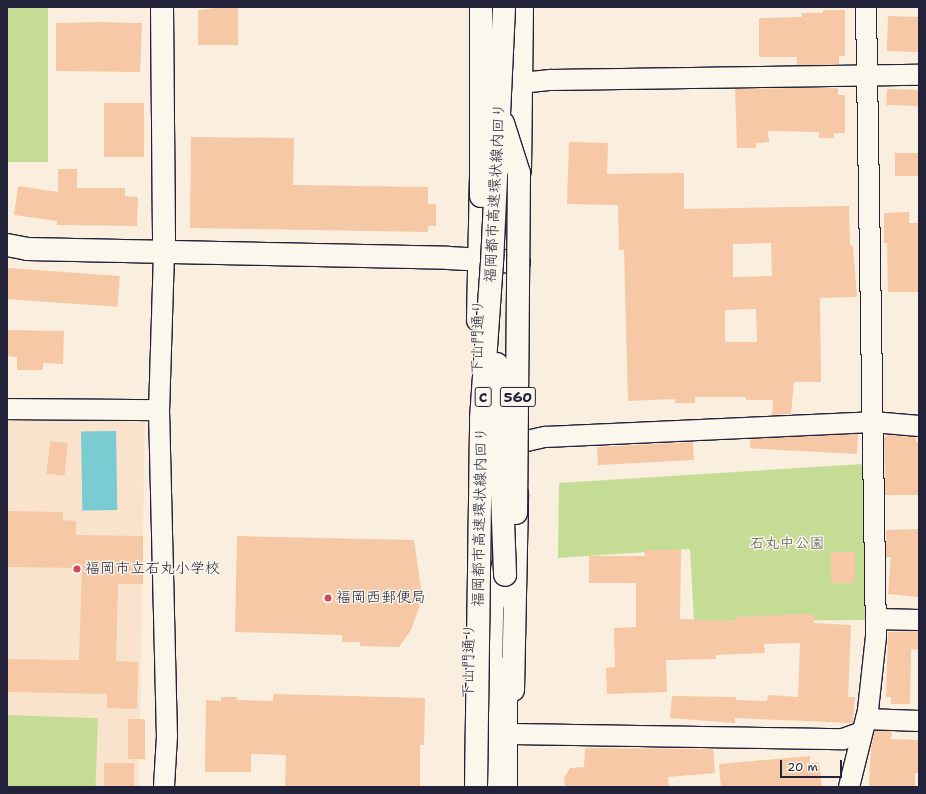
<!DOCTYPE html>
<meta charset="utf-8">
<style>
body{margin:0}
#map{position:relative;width:926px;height:794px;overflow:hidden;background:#faeede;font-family:"Shantell Sans","Klee One",sans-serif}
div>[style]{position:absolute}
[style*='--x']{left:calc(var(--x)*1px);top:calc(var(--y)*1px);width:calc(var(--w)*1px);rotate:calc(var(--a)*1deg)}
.built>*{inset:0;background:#f9e3cd;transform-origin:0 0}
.green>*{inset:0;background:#c4dc93;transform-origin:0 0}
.water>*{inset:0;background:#7accd2;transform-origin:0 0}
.building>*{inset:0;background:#f6c8a5;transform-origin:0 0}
.roads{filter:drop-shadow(1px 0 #22223b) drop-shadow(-1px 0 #22223b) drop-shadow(0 1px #22223b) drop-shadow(0 -1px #22223b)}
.minor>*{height:20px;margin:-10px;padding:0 10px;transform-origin:10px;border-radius:10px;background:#fbf7ec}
.tertiary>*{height:22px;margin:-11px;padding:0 11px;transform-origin:11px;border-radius:11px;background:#fbf7ec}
.primary>*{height:22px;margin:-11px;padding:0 11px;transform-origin:11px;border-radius:11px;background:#fbf7ec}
.motorway>*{height:22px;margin:-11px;padding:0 11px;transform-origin:11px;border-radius:11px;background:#fbf7ec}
.bridges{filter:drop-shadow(1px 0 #22223b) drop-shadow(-1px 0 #22223b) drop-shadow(0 1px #22223b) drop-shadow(0 -1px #22223b)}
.motorway-bridge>*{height:22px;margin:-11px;padding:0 11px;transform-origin:11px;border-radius:11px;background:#fbf7ec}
.dots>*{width:11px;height:11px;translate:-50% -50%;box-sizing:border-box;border:2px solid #fbf7ec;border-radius:50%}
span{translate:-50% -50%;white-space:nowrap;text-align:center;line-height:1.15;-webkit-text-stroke:3px #fbf7ec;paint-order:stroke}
.shield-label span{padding:1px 3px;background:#fbf7ec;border:1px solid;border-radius:3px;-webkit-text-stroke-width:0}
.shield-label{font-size:14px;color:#22223b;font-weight:700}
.street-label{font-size:15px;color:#22223b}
.park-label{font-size:15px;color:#535a55}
.poi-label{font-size:15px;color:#22223b}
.left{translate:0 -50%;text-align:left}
.frame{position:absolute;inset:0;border:8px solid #22223b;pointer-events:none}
.scale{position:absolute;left:780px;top:760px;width:62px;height:18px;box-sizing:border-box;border:2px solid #22223b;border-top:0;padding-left:5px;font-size:12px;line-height:14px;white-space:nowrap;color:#22223b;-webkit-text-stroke:3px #fbf7ec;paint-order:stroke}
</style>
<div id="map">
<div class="built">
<div style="left:7px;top:419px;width:138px;height:368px;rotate:1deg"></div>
</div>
<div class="green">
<div style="left:7px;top:7px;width:41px;height:155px"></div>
<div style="clip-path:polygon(863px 464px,865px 620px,694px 621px,690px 549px,558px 558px,559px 483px)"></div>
<div style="left:7px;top:715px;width:91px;height:72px;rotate:2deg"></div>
</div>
<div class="water">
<div style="left:116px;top:431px;width:79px;height:35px;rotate:89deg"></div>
</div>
<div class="building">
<div style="clip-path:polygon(217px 8px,238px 8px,238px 45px,198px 45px,198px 10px)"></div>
<div style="clip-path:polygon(823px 10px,845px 10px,845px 56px,839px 56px,839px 65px,797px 65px,797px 57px,759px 57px,759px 18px,802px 17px,802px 13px,823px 13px)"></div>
<div style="left:888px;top:16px;width:31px;height:35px;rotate:2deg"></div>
<div style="clip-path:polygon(98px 22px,142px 23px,140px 72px,56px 71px,56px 23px)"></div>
<div style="clip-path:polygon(797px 88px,838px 88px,838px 95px,845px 95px,845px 133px,834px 133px,834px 138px,819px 138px,819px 132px,768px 131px,769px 142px,756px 143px,756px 148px,737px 148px,735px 89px)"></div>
<div style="left:887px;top:89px;width:32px;height:16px;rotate:2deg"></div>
<div style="left:104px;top:103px;width:40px;height:54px"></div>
<div style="clip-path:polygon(191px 137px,294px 138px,293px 185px,428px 187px,428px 204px,436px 204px,436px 226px,428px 226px,428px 232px,190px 228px)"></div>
<div style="clip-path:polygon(evenodd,569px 142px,608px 143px,607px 174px,684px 173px,684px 209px,849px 206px,850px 246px,853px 245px,857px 297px,820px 298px,821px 382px,794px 382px,791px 414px,772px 415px,773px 400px,746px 400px,746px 397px,695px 397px,695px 403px,675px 403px,675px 399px,628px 401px,624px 250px,619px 250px,618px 205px,567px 204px,569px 142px,771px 243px,772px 276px,733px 277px,733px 244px,771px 243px,569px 142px,756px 309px,757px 342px,725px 342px,725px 310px,756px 309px)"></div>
<div style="left:919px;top:153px;width:23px;height:24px;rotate:90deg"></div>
<div style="clip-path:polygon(58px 169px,77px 169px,77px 188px,125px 188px,125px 196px,138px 197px,137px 226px,57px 225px,57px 221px,14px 215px,18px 186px,58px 192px)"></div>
<div style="clip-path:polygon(909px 212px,909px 223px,919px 223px,919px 292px,888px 292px,887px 243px,884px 243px,884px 213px)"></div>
<div style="left:7px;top:268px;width:113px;height:31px;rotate:4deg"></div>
<div style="clip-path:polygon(7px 330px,64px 331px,63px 364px,43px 363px,43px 370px,17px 370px,17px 357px,7px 356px)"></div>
<div style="left:858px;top:434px;width:20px;height:107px;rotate:93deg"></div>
<div style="clip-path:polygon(890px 435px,916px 437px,916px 442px,919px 442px,919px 495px,885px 495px,884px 437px)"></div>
<div style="left:50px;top:441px;width:18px;height:33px;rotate:6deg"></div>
<div style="left:693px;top:442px;width:18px;height:96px;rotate:87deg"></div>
<div style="clip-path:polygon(7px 511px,63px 512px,63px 520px,76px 521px,76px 535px,143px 536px,143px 584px,118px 584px,116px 661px,138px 662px,137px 709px,107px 708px,107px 694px,7px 692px,7px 659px,79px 660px,82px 568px,7px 567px)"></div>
<div style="clip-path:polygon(919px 529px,919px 597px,888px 594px,891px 557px,886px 557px,886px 530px)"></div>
<div style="clip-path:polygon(237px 536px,414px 540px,421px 589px,419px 608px,411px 630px,399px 647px,360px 646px,360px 642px,342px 642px,342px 635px,235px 632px)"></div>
<div style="clip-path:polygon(644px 550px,681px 550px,680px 619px,736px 621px,736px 617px,800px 614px,814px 614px,814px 623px,851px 625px,848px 697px,855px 697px,853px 723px,735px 718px,735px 723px,670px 718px,672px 696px,736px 697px,736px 700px,767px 701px,768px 695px,798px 697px,800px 643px,764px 644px,765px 653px,716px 655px,716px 659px,666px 660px,667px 692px,607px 694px,606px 668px,615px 667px,614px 628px,636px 627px,636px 583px,589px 583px,589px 556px,645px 556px)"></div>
<div style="left:831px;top:552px;width:24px;height:31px"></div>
<div style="clip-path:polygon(919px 631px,919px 650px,911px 649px,910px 704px,891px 704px,891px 697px,886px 697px,888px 632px)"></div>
<div style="clip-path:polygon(273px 694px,425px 698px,424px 745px,420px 745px,420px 787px,285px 787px,286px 755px,251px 754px,251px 772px,205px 772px,206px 700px,221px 701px,221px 697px,237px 697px,237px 700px,273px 701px)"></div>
<div style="left:128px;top:719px;width:17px;height:40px"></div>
<div style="clip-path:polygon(875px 731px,892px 731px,891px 739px,919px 740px,919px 773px,915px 773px,915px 787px,869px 787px,871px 748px)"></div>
<div style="clip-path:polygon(585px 748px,713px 749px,715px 773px,668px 777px,669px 787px,565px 787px,564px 778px,570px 768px,584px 767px)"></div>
<div style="clip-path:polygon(810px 756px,810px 763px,819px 762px,822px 787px,721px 787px,719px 764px)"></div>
<div style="left:104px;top:763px;width:30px;height:24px"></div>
</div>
<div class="roads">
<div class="minor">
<div style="--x:521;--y:83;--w:30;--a:-6"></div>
<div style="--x:551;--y:80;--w:368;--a:-0.8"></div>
<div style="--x:164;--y:253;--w:157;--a:91.8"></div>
<div style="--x:159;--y:410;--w:326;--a:88.6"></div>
<div style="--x:167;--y:736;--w:51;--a:93.4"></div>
<div style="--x:7;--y:409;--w:152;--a:0.4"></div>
<div style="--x:518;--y:443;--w:28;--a:-13"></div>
<div style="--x:545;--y:437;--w:328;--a:-2.6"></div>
<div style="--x:873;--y:422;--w:46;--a:5"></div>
<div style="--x:876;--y:619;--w:43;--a:1.3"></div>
<div style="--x:866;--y:719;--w:53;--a:2.2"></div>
<div style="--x:512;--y:734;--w:331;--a:0.9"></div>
<div style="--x:843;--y:739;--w:20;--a:-20"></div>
<div style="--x:849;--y:787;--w:79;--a:-76.1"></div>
<div style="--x:868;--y:710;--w:74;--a:-83.8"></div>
<div style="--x:876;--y:636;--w:629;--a:-90.91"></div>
</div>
<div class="tertiary">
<div style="--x:162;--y:7;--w:246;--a:89.5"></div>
<div style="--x:7;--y:245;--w:20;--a:11"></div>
<div style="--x:27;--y:249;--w:421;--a:1.2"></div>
<div style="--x:448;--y:258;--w:71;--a:3.2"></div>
</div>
<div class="primary">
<div style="--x:520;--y:170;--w:163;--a:-89.3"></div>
<div style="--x:478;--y:320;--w:144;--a:-88.8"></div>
<div style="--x:513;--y:690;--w:196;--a:-88.8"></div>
</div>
<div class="motorway">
<div style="--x:506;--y:668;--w:119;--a:90"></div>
<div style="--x:489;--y:787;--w:179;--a:-89"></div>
<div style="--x:492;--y:608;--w:56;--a:-75.5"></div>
</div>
</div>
<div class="bridges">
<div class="motorway-bridge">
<div style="--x:503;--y:123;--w:52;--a:72.3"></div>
<div style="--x:519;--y:173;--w:340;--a:90.5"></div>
<div style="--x:481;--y:196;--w:189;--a:-90"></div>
<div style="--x:497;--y:364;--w:211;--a:87.8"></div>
<div style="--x:476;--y:787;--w:368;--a:-89.2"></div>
<div style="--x:481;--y:419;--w:156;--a:-86"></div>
<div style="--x:492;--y:263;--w:256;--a:-87.3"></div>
</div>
</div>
<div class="dots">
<div style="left:77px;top:569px;background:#d1495b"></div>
<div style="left:328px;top:598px;background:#d1495b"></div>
</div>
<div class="shield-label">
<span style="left:483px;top:397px">C</span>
<span style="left:518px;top:397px">560</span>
</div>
<div class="street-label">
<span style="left:495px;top:193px;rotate:-87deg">福岡都市高速環状線内回り</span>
<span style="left:478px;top:337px;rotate:-89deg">下山門通り</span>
<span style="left:480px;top:517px;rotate:-89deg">福岡都市高速環状線内回り</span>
<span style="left:469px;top:661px;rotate:-89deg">下山門通り</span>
</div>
<div class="park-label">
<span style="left:787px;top:544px">石丸中公園</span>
</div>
<div class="poi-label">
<span class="left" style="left:85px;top:569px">福岡市立石丸小学校</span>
<span class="left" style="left:336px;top:598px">福岡西郵便局</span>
</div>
<div class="frame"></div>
<div class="scale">20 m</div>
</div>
